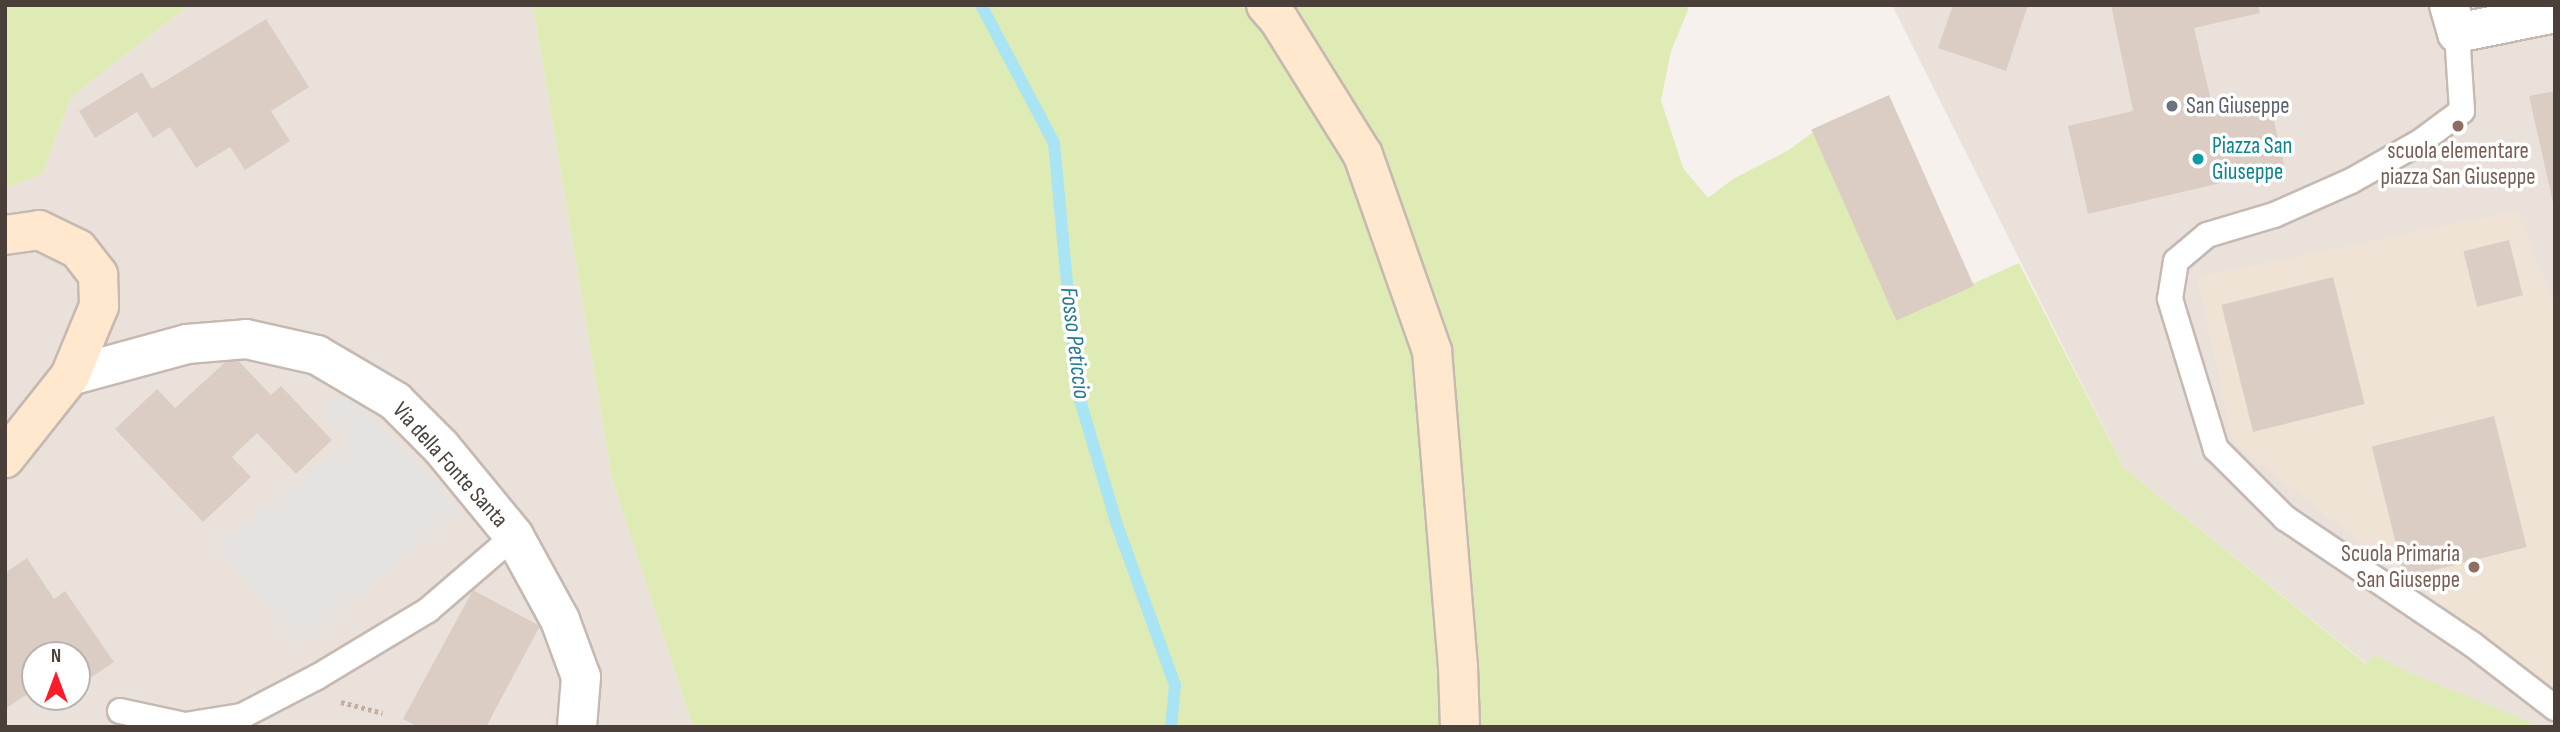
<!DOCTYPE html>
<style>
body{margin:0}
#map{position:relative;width:2560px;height:732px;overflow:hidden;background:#f6f1ec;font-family:"Sofia Sans Condensed",sans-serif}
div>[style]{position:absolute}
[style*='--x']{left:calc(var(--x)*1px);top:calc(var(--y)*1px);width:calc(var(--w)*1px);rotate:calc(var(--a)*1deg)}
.residential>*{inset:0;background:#eae2da}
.education>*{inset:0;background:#efe3d6}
.green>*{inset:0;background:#deebb4}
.parking>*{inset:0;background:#e5e2e0}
.stream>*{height:12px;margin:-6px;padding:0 6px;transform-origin:6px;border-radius:6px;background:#a8e4f3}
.building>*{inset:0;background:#dbcdc4;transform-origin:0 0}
.path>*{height:4.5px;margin-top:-2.25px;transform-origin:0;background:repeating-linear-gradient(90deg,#c4af9f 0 3.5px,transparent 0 7px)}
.roads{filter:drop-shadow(2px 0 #c5b9b1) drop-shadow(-2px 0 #c5b9b1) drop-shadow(0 2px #c5b9b1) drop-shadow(0 -2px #c5b9b1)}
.lane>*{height:24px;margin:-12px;padding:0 12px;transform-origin:12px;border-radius:12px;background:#fff}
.street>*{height:38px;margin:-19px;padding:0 19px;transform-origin:19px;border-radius:19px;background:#fff}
.secondary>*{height:38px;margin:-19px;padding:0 19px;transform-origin:19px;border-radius:19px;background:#ffe8cd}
.dots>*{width:19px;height:19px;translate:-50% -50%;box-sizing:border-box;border:4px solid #fff;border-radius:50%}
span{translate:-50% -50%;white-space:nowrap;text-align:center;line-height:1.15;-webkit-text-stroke:7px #fff;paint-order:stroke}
.worship-label{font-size:23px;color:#5b616d}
.left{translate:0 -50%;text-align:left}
.culture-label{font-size:23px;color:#0d838f}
.education-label{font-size:23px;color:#785e54}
.right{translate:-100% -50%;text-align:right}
.street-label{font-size:23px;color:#4b4039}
.water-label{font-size:24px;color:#267b90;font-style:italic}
.frame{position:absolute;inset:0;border:7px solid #4b4039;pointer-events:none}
.north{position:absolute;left:21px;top:641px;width:70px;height:70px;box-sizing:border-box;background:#fff;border:2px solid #b7b3b0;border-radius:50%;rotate:0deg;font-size:19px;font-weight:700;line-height:28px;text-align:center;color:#4b4039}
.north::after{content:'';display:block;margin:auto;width:24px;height:32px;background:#fe1b29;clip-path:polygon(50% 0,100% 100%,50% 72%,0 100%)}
</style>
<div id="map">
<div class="residential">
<div style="clip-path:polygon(evenodd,189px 5px,533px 5px,612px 478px,693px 727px,5px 727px,5px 188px,42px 174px,71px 97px,189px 5px,35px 655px,77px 655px,77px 697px,35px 697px,35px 655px)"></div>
<div style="clip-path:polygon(1892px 5px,2555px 5px,2555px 727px,2334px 727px,2367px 664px,2124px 468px)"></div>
</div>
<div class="education">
<div style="clip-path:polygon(2517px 211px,2555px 307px,2555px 693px,2233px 442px,2197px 277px)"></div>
</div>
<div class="green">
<div style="clip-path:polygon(5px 5px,189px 5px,71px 97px,42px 174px,5px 188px)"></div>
<div style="clip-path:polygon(533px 5px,1686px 5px,1688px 10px,1671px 51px,1661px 100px,1683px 168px,1708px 198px,1733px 179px,1789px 150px,1813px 132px,1903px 315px,2019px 263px,2124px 468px,2366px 664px,2375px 655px,2408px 672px,2542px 727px,693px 727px,612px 478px)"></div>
</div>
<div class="parking">
<div style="clip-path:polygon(346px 391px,422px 464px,460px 511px,300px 646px,215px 546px,349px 441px,320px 408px)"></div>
</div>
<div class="stream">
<div style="--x:981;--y:5;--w:156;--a:62.1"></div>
<div style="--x:1054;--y:143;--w:248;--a:84.7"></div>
<div style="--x:1077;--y:390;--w:138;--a:73.5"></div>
<div style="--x:1116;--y:522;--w:173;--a:70.1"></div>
<div style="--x:1175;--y:685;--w:42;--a:95.4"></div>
</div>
<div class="building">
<div style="clip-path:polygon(1953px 5px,2028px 5px,2006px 71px,1938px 48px)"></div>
<div style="clip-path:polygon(2111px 5px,2258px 5px,2260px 13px,2194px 28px,2214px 113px,2269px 100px,2285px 168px,2088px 214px,2068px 126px,2133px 111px)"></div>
<div style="clip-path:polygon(266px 19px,309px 87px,271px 111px,290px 141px,245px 170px,230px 147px,196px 168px,170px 127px,153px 138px,137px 112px,95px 138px,79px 111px,142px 72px,152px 89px)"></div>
<div style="clip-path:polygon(2555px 91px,2555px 207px,2554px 207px,2529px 96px)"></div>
<div style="left:1889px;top:95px;width:209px;height:85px;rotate:66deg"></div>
<div style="left:2509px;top:240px;width:57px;height:47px;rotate:76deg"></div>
<div style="left:2333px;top:277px;width:131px;height:115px;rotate:76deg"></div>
<div style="clip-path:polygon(233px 355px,271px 395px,281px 386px,332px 440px,296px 474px,257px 433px,232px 457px,251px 477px,203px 522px,115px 429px,157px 389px,175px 408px)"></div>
<div style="left:2494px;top:416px;width:135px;height:126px;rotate:76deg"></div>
<div style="clip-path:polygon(27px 558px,54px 599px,65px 591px,114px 662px,77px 687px,77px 655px,57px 655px,50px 646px,23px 664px,35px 682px,35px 689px,5px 709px,5px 573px)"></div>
<div style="clip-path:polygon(473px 590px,540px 626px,486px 727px,418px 727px,403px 719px)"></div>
</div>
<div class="path">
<div style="--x:341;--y:702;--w:43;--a:14.7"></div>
</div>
<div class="roads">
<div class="lane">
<div style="--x:2457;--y:33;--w:78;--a:86.3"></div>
<div style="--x:2462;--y:111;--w:52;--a:143.6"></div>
<div style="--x:2420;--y:142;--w:79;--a:150.5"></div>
<div style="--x:2351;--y:181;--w:84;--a:156.2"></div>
<div style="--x:2274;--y:215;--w:70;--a:163.4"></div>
<div style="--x:2207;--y:235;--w:40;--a:140"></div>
<div style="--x:2176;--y:261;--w:38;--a:99"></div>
<div style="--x:2170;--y:299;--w:157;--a:73"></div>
<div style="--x:2216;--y:449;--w:98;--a:45"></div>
<div style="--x:2285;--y:518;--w:225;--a:34"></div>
<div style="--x:2472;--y:644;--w:105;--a:37.6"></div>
<div style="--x:120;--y:711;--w:66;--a:12.2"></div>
<div style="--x:185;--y:725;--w:58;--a:-9"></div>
<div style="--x:242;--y:716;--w:85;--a:-27.5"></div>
<div style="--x:317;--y:677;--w:130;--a:-31.1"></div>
<div style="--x:428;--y:610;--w:113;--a:-40.7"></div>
</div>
<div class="street">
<div style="--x:2449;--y:5;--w:29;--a:74"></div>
<div style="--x:2457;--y:33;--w:100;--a:-11.5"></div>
<div style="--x:70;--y:376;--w:121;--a:-15.3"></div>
<div style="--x:187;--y:344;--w:59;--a:-4.8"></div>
<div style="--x:246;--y:339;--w:73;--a:12.7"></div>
<div style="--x:317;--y:355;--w:91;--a:30.5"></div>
<div style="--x:395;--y:401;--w:65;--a:45"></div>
<div style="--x:441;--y:447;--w:115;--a:50.6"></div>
<div style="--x:514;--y:536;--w:96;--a:61.3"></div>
<div style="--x:560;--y:620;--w:61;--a:69.8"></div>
<div style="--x:581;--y:677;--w:50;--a:94.6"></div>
</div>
<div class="secondary">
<div style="--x:1266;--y:5;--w:20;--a:49"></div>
<div style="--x:1279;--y:20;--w:159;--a:58.1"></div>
<div style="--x:1363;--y:155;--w:208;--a:70.6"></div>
<div style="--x:1432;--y:351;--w:317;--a:85.3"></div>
<div style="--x:1458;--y:667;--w:60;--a:88.1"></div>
<div style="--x:5;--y:235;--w:34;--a:-8"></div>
<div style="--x:39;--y:230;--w:43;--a:26"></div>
<div style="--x:78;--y:249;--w:33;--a:52"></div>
<div style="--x:98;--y:275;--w:31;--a:88"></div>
<div style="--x:99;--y:306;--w:76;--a:112.5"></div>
<div style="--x:70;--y:376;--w:105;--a:128.4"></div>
</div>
</div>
<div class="dots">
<div style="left:2172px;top:106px;background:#6b7280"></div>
<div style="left:2458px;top:126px;background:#8d6e63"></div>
<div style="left:2198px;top:159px;background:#0f9aa8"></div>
<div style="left:2474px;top:567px;background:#8d6e63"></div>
</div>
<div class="worship-label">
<span class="left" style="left:2186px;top:106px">San Giuseppe</span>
</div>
<div class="culture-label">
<span class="left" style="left:2212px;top:159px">Piazza San<br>Giuseppe</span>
</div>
<div class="education-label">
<span style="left:2458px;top:164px">scuola elementare<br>piazza San Giuseppe</span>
<span class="right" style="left:2460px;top:567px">Scuola Primaria<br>San Giuseppe</span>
</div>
<div class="street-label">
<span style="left:450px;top:465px;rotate:48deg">Via della Fonte Santa</span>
</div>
<div class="water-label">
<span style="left:1075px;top:343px;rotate:83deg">Fosso Peticcio</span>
</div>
<div class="frame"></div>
<div class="north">N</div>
</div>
